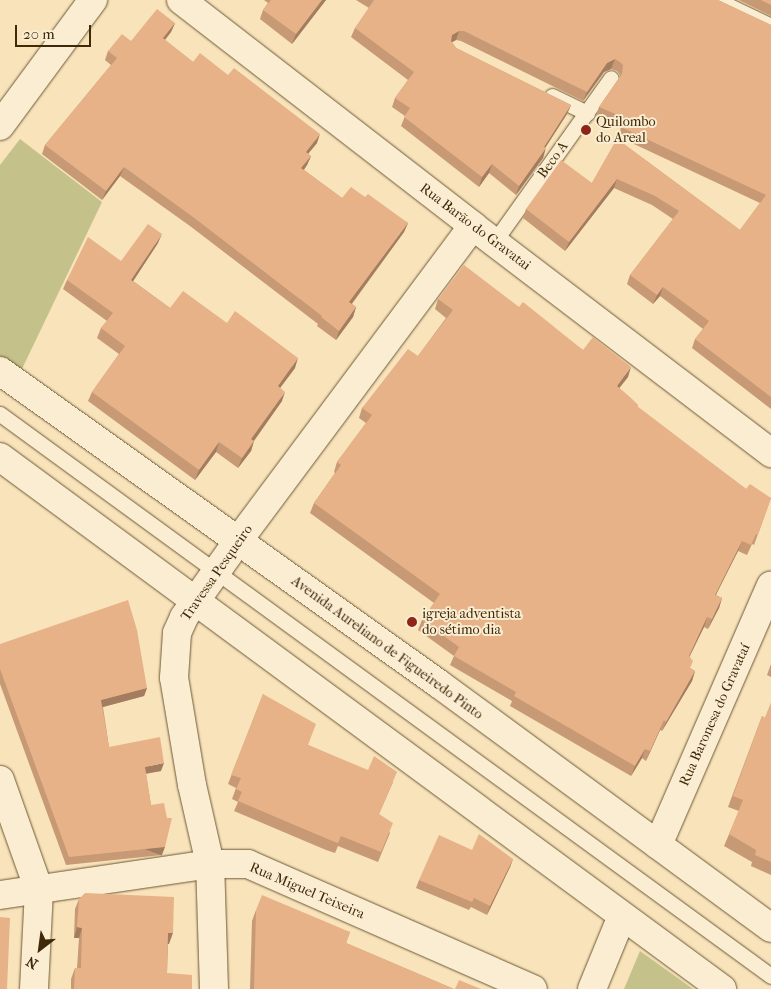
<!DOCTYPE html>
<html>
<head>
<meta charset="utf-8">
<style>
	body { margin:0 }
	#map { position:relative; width:771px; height:989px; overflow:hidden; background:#f8e3ba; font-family:"IM FELL French Canon",serif }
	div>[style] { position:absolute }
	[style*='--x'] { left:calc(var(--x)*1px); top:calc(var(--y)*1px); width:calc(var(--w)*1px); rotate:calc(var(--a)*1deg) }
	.green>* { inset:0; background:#c5c18a }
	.roads { filter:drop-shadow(0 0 1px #6e5835) drop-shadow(0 0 1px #6e5835) }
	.lane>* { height:15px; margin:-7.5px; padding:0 7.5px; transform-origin:7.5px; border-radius:7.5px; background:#faedd2 }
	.street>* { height:28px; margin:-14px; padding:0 14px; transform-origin:14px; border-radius:14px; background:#faedd2 }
	.secondary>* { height:28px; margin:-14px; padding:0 14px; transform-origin:14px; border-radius:14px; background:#faedd2 }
	.wall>* { inset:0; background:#c79975 }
	.shaded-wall>* { inset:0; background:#a27d5f; transform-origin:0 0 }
	.building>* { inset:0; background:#e7b288 }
	.dots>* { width:14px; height:14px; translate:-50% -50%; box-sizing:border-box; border:2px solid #faedd2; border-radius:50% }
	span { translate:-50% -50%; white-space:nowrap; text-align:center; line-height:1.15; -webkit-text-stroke:4px #faedd2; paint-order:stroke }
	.poi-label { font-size:14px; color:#402909 }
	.left { translate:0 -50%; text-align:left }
	.street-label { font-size:14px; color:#402909 }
	.north { position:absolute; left:15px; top:924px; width:50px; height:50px; -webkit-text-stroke:4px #faedd2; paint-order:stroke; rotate:210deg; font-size:14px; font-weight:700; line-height:20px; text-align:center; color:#402909 }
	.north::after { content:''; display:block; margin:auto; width:18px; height:22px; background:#402909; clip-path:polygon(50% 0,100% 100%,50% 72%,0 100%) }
	.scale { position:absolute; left:15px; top:25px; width:76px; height:22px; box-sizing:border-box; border:2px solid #402909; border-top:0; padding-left:6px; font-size:15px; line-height:18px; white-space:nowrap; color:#402909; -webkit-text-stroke:4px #faedd2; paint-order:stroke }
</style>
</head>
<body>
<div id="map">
	<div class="green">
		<i style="clip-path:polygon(20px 139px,102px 202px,20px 373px,0 358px,0 165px)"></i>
		<i style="clip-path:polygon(640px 951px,693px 989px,624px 989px)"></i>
	</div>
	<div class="roads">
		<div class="lane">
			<i style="--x:717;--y:0;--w:60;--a:25.7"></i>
			<i style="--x:552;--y:96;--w:39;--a:26"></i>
			<i style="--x:494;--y:242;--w:201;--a:-54.5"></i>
			<i style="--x:0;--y:414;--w:954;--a:36.09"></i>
		</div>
		<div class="street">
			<i style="--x:658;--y:845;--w:283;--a:-66.5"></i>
			<i style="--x:214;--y:989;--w:125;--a:-91.8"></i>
			<i style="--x:210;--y:864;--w:38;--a:0"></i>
			<i style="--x:248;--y:864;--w:311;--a:23.7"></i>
			<i style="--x:592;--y:989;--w:79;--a:-67.7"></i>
		</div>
		<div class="secondary">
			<i style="--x:181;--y:0;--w:369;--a:37.7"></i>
			<i style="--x:473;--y:226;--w:375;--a:37.3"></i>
			<i style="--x:0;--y:126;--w:157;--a:-53.6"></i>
			<i style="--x:0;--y:371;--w:539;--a:35.49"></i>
			<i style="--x:439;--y:684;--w:412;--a:36.3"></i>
			<i style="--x:0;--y:457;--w:897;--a:36.38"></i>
			<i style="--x:0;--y:780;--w:117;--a:70.5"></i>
			<i style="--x:39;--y:890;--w:99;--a:92.9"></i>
			<i style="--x:0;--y:895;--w:212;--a:-8.4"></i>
			<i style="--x:210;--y:864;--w:81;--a:-102.8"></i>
			<i style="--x:192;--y:785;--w:109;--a:-99.5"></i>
			<i style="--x:174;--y:678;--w:45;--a:-86.2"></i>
			<i style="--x:177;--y:633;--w:17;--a:-66"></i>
			<i style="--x:184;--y:617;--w:93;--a:-54.6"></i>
			<i style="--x:238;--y:541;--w:393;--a:-53.3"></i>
		</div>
	</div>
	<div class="wall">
		<i style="clip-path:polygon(264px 0,326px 0,292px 44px,260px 19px,263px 10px,268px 3px)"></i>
		<i style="clip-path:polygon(356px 0,718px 0,771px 25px,771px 409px,692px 348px,695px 339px,703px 329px,660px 296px,653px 304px,627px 284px,630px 275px,673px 219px,652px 205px,614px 188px,565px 251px,523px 218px,526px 209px,592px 183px,617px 139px,740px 230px,760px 203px,619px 137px,621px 132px,620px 131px,621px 127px,596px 116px,599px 107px,619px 78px,620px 75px,617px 71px,611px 69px,604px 72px,583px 101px,461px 41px,456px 40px,452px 42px,456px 48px,571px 105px,567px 114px,545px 148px,543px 158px,516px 195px,489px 173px,479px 187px,401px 126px,405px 116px,392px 107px,395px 98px,408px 80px,351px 37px,355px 28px,369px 8px)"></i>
		<i style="clip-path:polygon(739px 0,771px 0,771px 16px)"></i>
		<i style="clip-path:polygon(175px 23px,171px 32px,165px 40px,193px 62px,228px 75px,317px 143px,308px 154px,311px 156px,307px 165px,304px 170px,342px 198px,365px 197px,408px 223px,404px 232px,352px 304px,356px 307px,353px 317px,336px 340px,317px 326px,318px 324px,190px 226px,120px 176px,102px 200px,42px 154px,45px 145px,111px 65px,105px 60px,108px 51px)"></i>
		<i style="clip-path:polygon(158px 243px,133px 281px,170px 308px,227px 323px,295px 368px,280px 388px,282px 401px,254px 441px,251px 451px,238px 468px,216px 452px,195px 480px,88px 401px,92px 392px,119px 354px,97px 338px,101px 328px,107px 321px,63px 289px,67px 280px,121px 261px)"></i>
		<i style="clip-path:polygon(438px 299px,519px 307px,583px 350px,628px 377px,619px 388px,638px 405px,637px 407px,746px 489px,771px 498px,754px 545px,752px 544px,747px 555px,738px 551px,716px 595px,722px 598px,719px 608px,708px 629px,704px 627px,689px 657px,690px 668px,695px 671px,692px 681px,662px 731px,660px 730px,646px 761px,642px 758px,631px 776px,510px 706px,512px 701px,450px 665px,454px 656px,418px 630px,422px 620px,434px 603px,310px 513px,314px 503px,335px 473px,334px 472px,337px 462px,366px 423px,359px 418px,362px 408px,418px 356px,446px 318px,435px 309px)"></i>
		<i style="clip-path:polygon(0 644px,147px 688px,144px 696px,103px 707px,109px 747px,161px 771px,146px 774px,151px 805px,162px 855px,66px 865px,0 684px)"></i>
		<i style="clip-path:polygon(771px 664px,771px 677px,767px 675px)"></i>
		<i style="clip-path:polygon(263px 694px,308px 745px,393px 782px,379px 814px,390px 833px,378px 862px,338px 846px,335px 853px,326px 850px,234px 811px,238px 802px,232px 799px,236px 788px,228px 784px)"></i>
		<i style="clip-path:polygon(771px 703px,771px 875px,751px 866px,752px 862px,724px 846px,739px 811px,728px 807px,762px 716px,765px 718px)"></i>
		<i style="clip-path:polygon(472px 850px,513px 859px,510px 867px,487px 915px,471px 907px,469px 910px,416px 888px,419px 880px)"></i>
		<i style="clip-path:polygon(79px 899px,169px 944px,168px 944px,167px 973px,192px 989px,71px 989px,71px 979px,75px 968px,77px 968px,79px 938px,74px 938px,75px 909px)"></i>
		<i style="clip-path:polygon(256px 910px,350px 932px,346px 943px,454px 989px,250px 989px,252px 921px)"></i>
	</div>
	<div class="shaded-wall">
		<i style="clip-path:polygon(322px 0,326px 0,292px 44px,296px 34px)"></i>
		<i style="clip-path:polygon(175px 23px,171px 32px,159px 47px,163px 38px)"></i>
		<i style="clip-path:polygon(459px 31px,456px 40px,449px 44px,452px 35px)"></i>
		<i style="clip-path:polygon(615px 59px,611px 69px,604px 72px,583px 101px,587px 92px,607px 63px)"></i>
		<i style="clip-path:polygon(571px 105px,567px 114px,540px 156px,544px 147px)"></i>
		<i style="clip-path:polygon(320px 134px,317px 143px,302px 161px,306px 152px)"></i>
		<i style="clip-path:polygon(546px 148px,543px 158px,516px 195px,519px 186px)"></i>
		<i style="clip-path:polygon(311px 156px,307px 165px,298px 177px,301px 168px)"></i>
		<i style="clip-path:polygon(492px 164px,489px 173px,479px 187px,482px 177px)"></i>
		<i style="clip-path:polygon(124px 167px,120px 176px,102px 200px,106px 191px)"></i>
		<i style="clip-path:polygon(617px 179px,614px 188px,565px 251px,569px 242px)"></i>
		<i style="clip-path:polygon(408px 223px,404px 232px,346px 311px,349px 302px)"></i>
		<i style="clip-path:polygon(162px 234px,158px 243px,128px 289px,131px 280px)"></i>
		<i style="clip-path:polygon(663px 287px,660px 296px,653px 304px,657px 295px)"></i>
		<i style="clip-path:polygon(356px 307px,353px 317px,336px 340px,339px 331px)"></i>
		<i style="clip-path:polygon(298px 358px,295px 368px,274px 396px,278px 386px)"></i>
		<i style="clip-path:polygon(631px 367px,628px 377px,613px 396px,617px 386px)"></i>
		<i style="clip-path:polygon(285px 392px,282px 401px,248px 449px,251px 439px)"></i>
		<i style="clip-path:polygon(254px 441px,251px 451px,238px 468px,242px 458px)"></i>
		<i style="clip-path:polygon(219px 442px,216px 452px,195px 480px,199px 470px)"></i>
		<i style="clip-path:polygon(742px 541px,738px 551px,711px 604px,715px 595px)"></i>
		<i style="clip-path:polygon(722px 598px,719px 608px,708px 629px,712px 619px)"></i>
		<i style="clip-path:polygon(707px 617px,704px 627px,685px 666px,689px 656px)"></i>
		<i style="clip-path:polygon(695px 671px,692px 681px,662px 731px,666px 722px)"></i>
		<i style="clip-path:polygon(147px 688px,144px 696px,99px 708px,101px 700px)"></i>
		<i style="clip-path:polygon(664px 720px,660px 730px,646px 761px,650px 751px)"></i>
		<i style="clip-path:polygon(645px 749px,642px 758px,631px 776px,635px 766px)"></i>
		<i style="clip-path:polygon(164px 763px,161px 771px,142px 774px,145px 767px)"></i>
		<i style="left:165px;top:847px;width:9px;height:97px;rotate:111deg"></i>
		<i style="clip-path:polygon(513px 859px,510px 867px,487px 915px,490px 906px)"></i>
		<i style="clip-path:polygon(77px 927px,82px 928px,79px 938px,74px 938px)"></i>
		<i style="clip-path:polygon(168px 933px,173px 933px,169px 944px,165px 944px)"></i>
	</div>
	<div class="building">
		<i style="clip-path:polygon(271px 0,322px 0,296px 34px,263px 10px)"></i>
		<i style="clip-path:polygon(374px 0,718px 0,771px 25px,771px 397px,695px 339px,709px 321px,663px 287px,657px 295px,630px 275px,679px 211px,655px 196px,617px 179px,569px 242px,526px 209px,561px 160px,592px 183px,617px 139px,740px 230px,766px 195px,623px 128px,626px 123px,623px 122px,625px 118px,599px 107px,622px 74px,623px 65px,620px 62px,615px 59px,607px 63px,587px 92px,464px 31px,459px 31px,452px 35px,451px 41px,456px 48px,571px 105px,544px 147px,546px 148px,519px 186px,492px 164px,482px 177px,404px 117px,410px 108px,395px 98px,414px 72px,355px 28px)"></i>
		<i style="clip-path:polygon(761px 0,771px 0,771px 5px)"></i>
		<i style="clip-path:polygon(157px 9px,175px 23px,163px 38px,193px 62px,200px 53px,228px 75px,234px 68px,320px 134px,306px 152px,311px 156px,301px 168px,342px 198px,351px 187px,365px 197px,368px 194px,408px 223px,349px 302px,356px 307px,339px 331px,321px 317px,322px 316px,193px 217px,124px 167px,106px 191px,45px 145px,117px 58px,108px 51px,122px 34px,131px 41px)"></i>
		<i style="clip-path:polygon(148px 224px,162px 234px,131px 280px,170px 308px,183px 291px,227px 323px,235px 311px,298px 358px,278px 386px,285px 392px,251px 439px,254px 441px,242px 458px,219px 442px,199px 470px,92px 392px,125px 346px,101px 328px,113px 313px,67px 280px,88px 237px,121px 261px)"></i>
		<i style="clip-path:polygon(464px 265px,519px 307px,523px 302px,583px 350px,593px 337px,631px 367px,617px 386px,631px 398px,638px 405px,637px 406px,746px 489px,750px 484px,771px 498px,758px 535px,756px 534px,751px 545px,742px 541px,715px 595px,722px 598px,712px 619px,707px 617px,689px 656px,693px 661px,690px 668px,695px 671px,666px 722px,664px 720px,650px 751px,645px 749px,635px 766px,514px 696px,516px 692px,454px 656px,459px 647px,422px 620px,440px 594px,314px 503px,341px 465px,337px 462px,372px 415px,362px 408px,408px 349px,418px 356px,453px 310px,438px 299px)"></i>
		<i style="clip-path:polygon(128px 600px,137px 630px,147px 688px,101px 700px,109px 747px,160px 737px,164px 763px,145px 767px,151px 805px,164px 803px,167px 818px,172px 818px,165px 847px,69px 857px,0 669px,0 644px)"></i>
		<i style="clip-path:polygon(263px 694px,316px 724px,308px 745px,368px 770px,374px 756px,397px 772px,379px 814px,393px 823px,381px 852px,341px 836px,338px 843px,330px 840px,238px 801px,242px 792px,236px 789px,241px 778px,231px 775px)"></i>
		<i style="clip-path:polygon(771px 703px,771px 862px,755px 855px,756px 850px,729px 834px,743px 800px,733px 796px,762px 716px,765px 718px)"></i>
		<i style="clip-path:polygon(479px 834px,513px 859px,490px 906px,474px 898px,472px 902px,419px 880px,439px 835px,472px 850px)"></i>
		<i style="clip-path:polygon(85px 893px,174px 897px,173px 933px,168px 933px,167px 973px,192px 975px,192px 989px,74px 989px,75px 968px,81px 968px,82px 928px,77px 927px,79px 899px)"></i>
		<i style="clip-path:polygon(262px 895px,350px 932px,346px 943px,454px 989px,254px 989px,256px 910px)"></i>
		<i style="clip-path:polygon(0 917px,10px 918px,7px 989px,0 989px)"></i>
		<i style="clip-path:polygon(459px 980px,481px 989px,455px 989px)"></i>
	</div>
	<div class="dots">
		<i style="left:586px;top:130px;background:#8f2418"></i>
		<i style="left:412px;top:622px;background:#8f2418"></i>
	</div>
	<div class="poi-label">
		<span class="left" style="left:596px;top:130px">Quilombo<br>do Areal</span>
		<span class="left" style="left:422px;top:622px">igreja adventista<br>do sétimo dia</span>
	</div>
	<div class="street-label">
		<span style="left:553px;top:160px;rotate:-54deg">Beco A</span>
		<span style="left:475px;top:227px;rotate:37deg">Rua Barão do Gravatai</span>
		<span style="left:217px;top:573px;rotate:-55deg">Travessa Pesqueiro</span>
		<span style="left:387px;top:648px;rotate:36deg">Avenida Aureliano de Figueiredo Pinto</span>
		<span style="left:715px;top:715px;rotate:-66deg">Rua Baronesa do Gravataí</span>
		<span style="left:307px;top:891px;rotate:23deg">Rua Miguel Teixeira</span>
	</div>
	<div class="north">N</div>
	<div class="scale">20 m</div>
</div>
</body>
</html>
